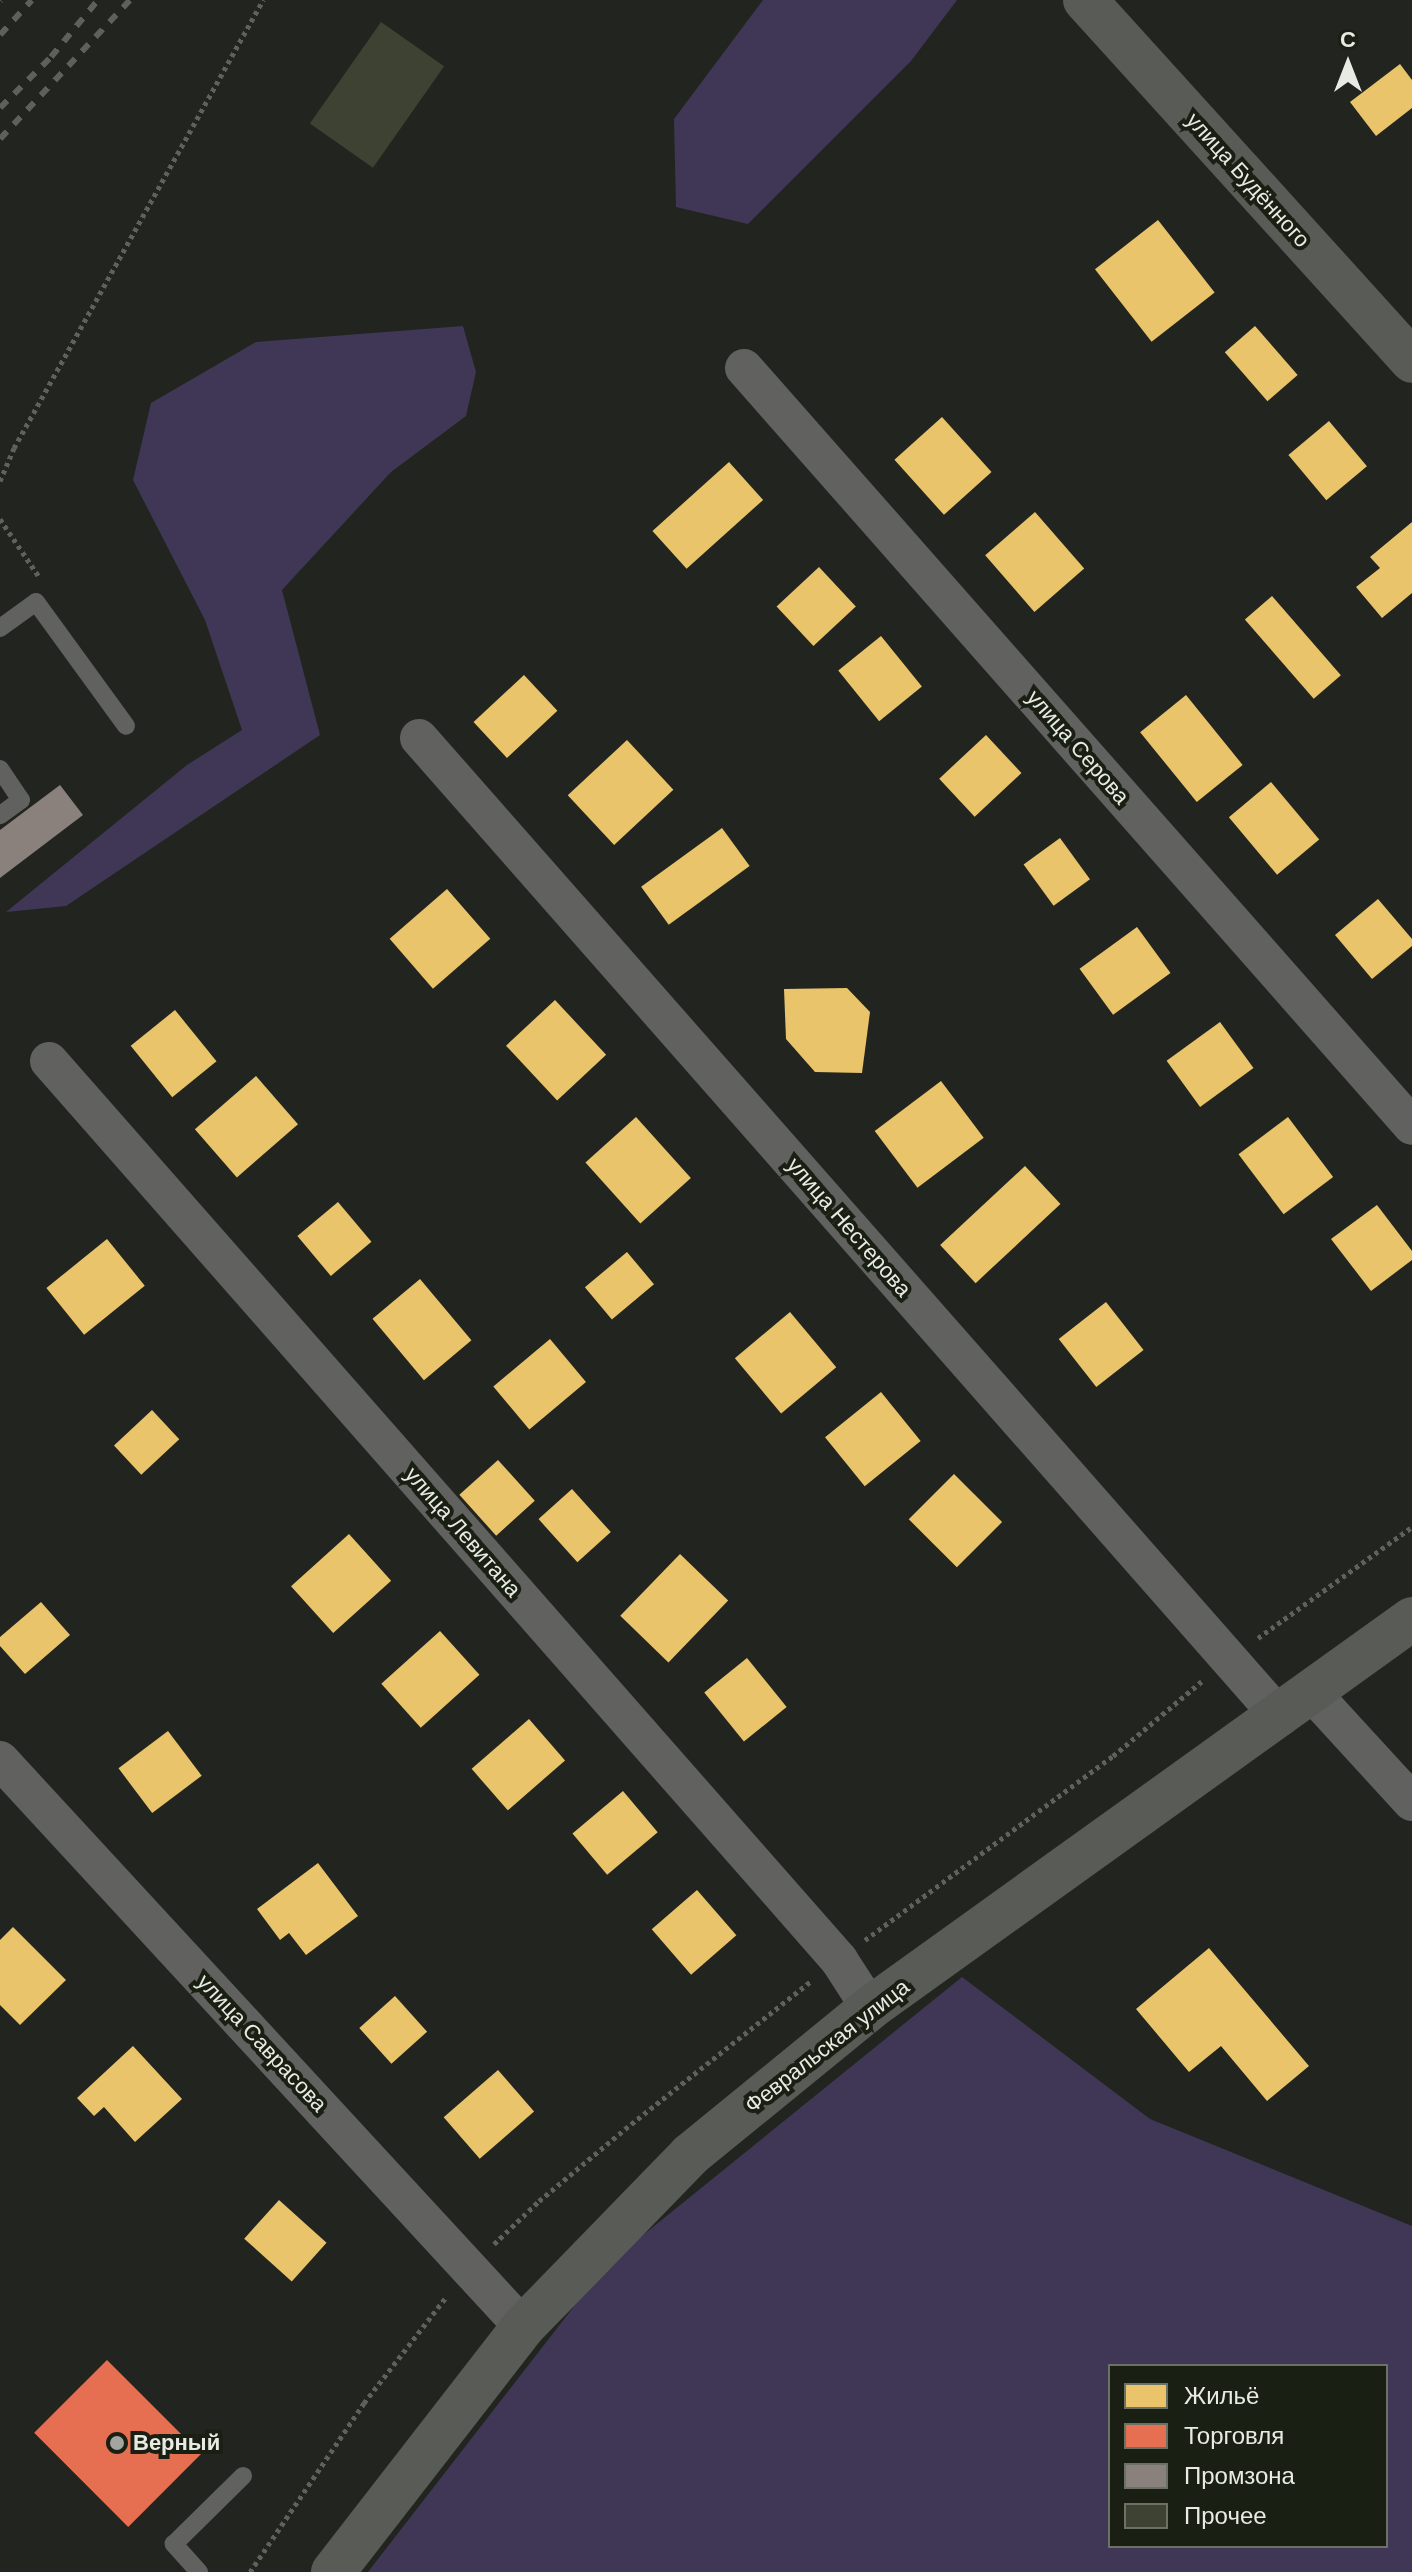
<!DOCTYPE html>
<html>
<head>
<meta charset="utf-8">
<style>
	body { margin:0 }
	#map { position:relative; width:1412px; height:2572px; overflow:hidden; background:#22251f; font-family:Helvetica,sans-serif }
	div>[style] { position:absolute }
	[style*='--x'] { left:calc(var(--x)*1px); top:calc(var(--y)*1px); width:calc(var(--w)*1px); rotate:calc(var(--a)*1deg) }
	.green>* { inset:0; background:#3f3755 }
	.homes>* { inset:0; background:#e9c46a; transform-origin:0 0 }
	.shops>* { inset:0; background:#e76f51; transform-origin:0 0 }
	.industry>* { inset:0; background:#8a817c }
	.building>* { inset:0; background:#3d4232; transform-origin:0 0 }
	.path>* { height:5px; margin-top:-2.5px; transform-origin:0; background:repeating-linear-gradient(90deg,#5f615d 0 4px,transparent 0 8px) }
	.service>* { height:18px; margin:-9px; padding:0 9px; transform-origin:9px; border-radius:9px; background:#61625f }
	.minor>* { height:38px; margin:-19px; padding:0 19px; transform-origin:19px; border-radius:19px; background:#61625f }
	.secondary>* { height:44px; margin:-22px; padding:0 22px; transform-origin:22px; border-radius:22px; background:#595b56 }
	.rail>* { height:6px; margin-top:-3px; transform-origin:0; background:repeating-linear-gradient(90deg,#5e605c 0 10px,transparent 0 20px) }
	.dots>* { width:22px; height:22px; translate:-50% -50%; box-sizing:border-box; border:4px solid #1a1f13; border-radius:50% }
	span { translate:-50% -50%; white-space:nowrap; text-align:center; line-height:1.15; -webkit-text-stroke:8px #1a1f13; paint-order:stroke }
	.street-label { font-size:22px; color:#e7ebe3 }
	.poi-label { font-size:22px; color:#e7ebe3; font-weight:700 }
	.left { translate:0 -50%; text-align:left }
	.legend { position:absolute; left:1108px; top:2364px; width:280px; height:184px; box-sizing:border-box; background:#1a1f13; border:2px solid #6c7166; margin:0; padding:10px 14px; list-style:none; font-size:24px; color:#e7ebe3 }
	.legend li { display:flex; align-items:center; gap:16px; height:40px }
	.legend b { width:40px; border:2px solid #6c7166 }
	.north { position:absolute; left:1308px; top:24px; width:80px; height:80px; -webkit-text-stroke:6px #1a1f13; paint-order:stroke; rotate:0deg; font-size:22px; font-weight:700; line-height:32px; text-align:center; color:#e7ebe3 }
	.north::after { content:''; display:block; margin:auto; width:28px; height:36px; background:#e7ebe3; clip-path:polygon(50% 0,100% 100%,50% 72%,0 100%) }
</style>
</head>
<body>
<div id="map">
	<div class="green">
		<i style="clip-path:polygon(763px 0,957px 0,911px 61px,748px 224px,676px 207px,674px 119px)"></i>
		<i style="clip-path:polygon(463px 326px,476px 372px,466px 416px,391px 472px,282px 590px,320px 735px,66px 906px,6px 912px,187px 765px,242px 730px,205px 620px,133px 480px,151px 403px,256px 342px)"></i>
		<i style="clip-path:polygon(evenodd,962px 1977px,1150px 2119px,1412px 2226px,1412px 2572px,368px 2572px,606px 2265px,962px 1977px,1110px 2366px,1386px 2366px,1386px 2546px,1110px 2546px,1110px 2366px)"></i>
	</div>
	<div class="homes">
		<i style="clip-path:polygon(1400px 64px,1412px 80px,1412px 108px,1376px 136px,1350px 102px)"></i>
		<i style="left:1158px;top:220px;width:92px;height:80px;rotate:52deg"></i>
		<i style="left:1255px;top:326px;width:65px;height:40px;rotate:49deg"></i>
		<i style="left:942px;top:417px;width:74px;height:64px;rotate:48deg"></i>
		<i style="left:1329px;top:421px;width:59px;height:53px;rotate:50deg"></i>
		<i style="left:729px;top:462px;width:51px;height:103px;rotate:48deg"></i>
		<i style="left:1035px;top:512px;width:75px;height:66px;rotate:49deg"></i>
		<i style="clip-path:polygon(1412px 522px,1412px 593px,1382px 618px,1356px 587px,1380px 568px,1370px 557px)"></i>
		<i style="left:819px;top:567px;width:54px;height:58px;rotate:47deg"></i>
		<i style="left:1272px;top:596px;width:105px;height:36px;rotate:49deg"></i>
		<i style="left:881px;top:636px;width:65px;height:55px;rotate:51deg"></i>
		<i style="left:524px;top:675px;width:49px;height:69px;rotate:47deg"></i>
		<i style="left:1186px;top:695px;width:90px;height:59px;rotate:51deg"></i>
		<i style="left:986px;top:735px;width:52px;height:64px;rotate:47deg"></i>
		<i style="left:627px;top:740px;width:68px;height:81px;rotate:47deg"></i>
		<i style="left:1271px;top:782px;width:75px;height:55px;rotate:50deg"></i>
		<i style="left:722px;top:828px;width:47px;height:100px;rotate:54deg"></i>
		<i style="left:1060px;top:838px;width:51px;height:45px;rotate:54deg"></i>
		<i style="left:447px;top:889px;width:66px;height:76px;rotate:49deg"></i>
		<i style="clip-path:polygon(1378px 899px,1412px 939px,1412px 946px,1372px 979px,1335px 935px)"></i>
		<i style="left:1137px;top:927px;width:57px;height:71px;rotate:54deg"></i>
		<i style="clip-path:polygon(847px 988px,870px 1012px,862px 1073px,815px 1072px,786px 1039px,784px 989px)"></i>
		<i style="left:555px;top:1000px;width:75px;height:67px;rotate:47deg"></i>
		<i style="left:175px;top:1010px;width:66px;height:57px;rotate:51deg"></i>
		<i style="left:1220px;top:1022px;width:57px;height:66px;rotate:54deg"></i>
		<i style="left:256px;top:1076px;width:64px;height:81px;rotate:49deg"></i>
		<i style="left:941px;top:1081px;width:71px;height:83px;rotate:53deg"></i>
		<i style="left:636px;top:1117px;width:82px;height:68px;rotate:48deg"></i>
		<i style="left:1288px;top:1117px;width:75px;height:62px;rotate:53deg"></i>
		<i style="left:1025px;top:1166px;width:52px;height:116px;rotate:47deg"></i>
		<i style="left:338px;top:1202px;width:52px;height:53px;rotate:50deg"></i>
		<i style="clip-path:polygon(1377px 1205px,1412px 1251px,1412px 1260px,1371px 1291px,1331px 1239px)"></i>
		<i style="left:107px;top:1239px;width:60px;height:78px;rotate:51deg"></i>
		<i style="left:627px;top:1252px;width:42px;height:55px;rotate:50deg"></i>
		<i style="left:420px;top:1279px;width:80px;height:62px;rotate:50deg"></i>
		<i style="left:1106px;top:1302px;width:61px;height:60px;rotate:52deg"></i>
		<i style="left:790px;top:1312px;width:72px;height:72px;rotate:50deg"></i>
		<i style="left:550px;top:1339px;width:56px;height:74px;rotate:50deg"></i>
		<i style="left:881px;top:1392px;width:63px;height:72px;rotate:51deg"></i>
		<i style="left:152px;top:1410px;width:40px;height:52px;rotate:47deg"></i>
		<i style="left:498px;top:1460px;width:55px;height:52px;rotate:48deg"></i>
		<i style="left:954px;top:1474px;width:68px;height:64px;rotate:45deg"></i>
		<i style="left:572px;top:1489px;width:58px;height:45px;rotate:48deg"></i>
		<i style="left:349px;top:1534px;width:63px;height:78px;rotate:48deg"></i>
		<i style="left:680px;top:1554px;width:67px;height:86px;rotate:44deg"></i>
		<i style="clip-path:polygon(41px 1602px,70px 1635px,25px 1674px,0 1646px,0 1637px)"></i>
		<i style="left:440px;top:1631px;width:59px;height:79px;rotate:48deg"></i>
		<i style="left:747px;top:1658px;width:63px;height:55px;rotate:51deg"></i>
		<i style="left:529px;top:1719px;width:55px;height:76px;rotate:49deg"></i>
		<i style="left:168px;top:1731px;width:56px;height:62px;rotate:53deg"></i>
		<i style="left:623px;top:1791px;width:54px;height:66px;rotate:50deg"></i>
		<i style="clip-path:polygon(318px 1863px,358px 1916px,306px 1955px,289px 1933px,280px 1940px,257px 1909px)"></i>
		<i style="left:697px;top:1890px;width:60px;height:60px;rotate:49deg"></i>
		<i style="clip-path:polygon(13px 1927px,66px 1980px,20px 2025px,0 2005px,0 1940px)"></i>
		<i style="clip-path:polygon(1209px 1948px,1309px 2066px,1267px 2101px,1221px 2046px,1189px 2072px,1136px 2009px)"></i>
		<i style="left:395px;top:1996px;width:48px;height:48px;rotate:48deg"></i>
		<i style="clip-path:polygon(133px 2046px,182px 2099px,135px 2142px,104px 2107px,94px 2116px,77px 2098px)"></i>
		<i style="left:498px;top:2070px;width:55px;height:72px;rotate:49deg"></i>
		<i style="left:279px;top:2200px;width:64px;height:52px;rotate:42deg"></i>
	</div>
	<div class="shops">
		<i style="left:107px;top:2360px;width:133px;height:103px;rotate:45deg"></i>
	</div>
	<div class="industry">
		<i style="clip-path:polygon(60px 785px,83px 815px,0 878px,0 830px)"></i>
	</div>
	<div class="building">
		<i style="left:381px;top:22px;width:77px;height:124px;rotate:35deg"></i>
	</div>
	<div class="path">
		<i style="--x:0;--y:481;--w:36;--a:-67"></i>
		<i style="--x:14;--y:448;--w:513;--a:-60.93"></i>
		<i style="--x:0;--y:519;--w:71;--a:55.9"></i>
		<i style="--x:1258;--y:1638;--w:190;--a:-35.8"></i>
		<i style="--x:865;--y:1940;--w:309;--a:-36.6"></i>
		<i style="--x:1113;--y:1756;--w:116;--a:-40.1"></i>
		<i style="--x:494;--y:2244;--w:62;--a:-43.7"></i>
		<i style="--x:539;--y:2201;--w:112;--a:-39.9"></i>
		<i style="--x:625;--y:2129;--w:239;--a:-38.5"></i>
		<i style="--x:250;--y:2572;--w:204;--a:-56"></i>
		<i style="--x:364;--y:2403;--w:135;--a:-52.2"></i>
	</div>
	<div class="service">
		<i style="--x:0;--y:628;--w:44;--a:-35.8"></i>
		<i style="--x:36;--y:602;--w:153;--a:54"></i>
		<i style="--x:0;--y:769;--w:37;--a:56"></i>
		<i style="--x:21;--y:800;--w:26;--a:144"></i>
		<i style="--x:199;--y:2572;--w:38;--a:-132"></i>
		<i style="--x:174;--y:2544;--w:97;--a:-44.6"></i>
	</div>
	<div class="minor">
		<i style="--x:744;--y:368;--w:1010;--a:48.61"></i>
		<i style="--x:419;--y:738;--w:1304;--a:48.67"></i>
		<i style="--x:49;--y:1061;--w:1197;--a:48.69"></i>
		<i style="--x:839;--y:1960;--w:57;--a:57.1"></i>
		<i style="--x:1312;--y:1693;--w:148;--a:47.5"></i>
		<i style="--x:0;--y:1760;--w:771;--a:47.31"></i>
	</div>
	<div class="secondary">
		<i style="--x:1085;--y:0;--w:487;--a:47.8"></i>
		<i style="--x:333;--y:2572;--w:310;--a:-52.2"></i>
		<i style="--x:523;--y:2327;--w:240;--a:-45.8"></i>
		<i style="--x:690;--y:2155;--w:232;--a:-39.2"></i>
		<i style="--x:870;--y:2008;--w:667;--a:-35.67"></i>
	</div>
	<div class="rail">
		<i style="--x:0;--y:1;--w:1;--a:-45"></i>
		<i style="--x:0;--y:35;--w:47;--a:-47.6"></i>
		<i style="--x:0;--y:108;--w:72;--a:-45"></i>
		<i style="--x:51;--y:57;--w:74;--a:-50.5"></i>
		<i style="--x:0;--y:139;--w:190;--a:-46.9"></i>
	</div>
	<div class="dots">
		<i style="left:117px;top:2443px;background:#a2a69e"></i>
	</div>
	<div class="street-label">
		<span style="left:1248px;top:180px;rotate:48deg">улица Будённого</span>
		<span style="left:1078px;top:747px;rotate:49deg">улица Серова</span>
		<span style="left:849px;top:1227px;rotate:49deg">улица Нестерова</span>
		<span style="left:463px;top:1532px;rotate:49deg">улица Левитана</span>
		<span style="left:262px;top:2043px;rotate:47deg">улица Саврасова</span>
		<span style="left:827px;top:2046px;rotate:-38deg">Февральская улица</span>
	</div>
	<div class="poi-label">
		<span class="left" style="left:133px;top:2443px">Верный</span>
	</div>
	<ul class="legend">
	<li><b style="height:22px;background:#e9c46a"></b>Жильё</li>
	<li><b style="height:22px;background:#e76f51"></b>Торговля</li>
	<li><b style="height:22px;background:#8a817c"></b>Промзона</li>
	<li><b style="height:22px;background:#3d4232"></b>Прочее</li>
	</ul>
	<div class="north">С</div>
</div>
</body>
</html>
